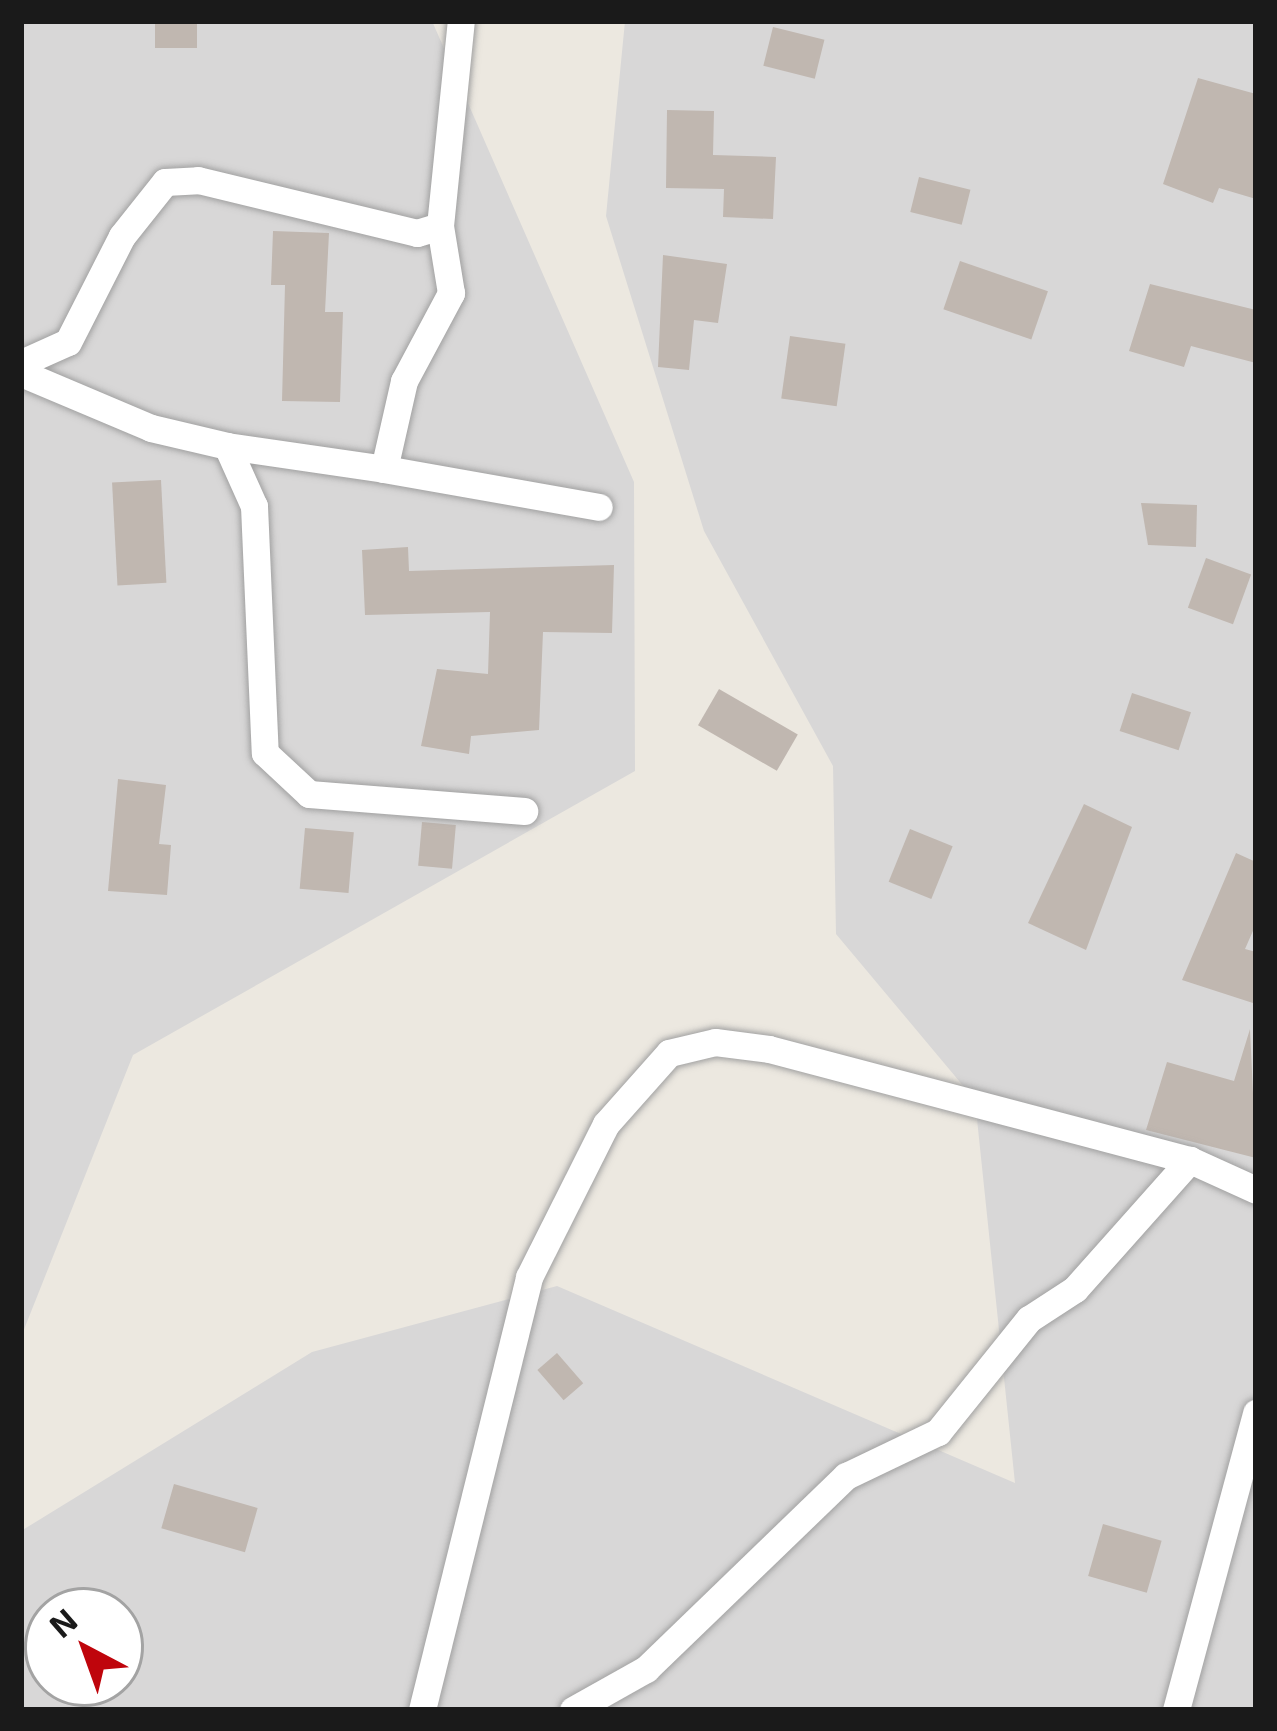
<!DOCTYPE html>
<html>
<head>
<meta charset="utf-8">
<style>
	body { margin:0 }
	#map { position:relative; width:1277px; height:1731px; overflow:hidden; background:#ece8e0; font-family:"Exo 2",sans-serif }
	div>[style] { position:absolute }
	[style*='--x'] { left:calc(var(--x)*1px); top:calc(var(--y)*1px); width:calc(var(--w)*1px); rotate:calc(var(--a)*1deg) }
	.residential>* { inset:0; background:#d8d7d7 }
	.building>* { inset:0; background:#c0b7b0; transform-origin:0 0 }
	.roads { filter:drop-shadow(0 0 3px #a1a1a1) drop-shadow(0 0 3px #a1a1a1) }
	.minor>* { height:27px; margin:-13.5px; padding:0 13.5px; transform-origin:13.5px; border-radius:13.5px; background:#fff }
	span { translate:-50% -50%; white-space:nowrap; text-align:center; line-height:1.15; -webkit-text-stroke:10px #fff; paint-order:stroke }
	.frame { position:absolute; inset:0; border:24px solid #1a1a1a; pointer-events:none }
	.north { position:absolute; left:24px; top:1587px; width:120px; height:120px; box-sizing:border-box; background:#fff; border:3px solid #a3a3a3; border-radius:50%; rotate:319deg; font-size:33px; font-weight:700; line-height:48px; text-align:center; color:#1a1a1a }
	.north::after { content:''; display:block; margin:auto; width:42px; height:54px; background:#bf050c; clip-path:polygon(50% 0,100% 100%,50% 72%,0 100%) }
</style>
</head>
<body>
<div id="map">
	<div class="residential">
		<i style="clip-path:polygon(21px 21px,432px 21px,634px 482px,635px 771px,133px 1055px,21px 1337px)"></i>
		<i style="clip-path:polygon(evenodd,625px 21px,1256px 21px,1256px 1710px,21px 1710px,21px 1531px,312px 1352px,557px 1286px,1015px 1483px,975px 1100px,836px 934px,833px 766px,704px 531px,606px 216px,625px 21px,48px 1611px,120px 1611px,120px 1683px,48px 1683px,48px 1611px)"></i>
	</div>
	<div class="building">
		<i style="left:155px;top:21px;width:42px;height:27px"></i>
		<i style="left:773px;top:27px;width:53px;height:40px;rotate:14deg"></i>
		<i style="clip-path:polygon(1198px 78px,1256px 94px,1256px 199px,1219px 188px,1213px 203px,1163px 184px)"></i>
		<i style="clip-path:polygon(667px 110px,714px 111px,713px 155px,776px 157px,773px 219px,723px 217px,724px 189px,666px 188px)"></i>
		<i style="left:919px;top:177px;width:53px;height:36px;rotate:14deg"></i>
		<i style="clip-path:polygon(273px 231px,329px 233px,325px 312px,343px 312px,340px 402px,282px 401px,285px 285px,271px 285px)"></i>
		<i style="clip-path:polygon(663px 255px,727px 264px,718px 323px,694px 320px,689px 370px,658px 367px)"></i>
		<i style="left:960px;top:261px;width:93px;height:51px;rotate:19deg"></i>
		<i style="clip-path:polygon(1150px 284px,1256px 310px,1256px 363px,1191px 346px,1184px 367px,1129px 351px)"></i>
		<i style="left:790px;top:336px;width:56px;height:63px;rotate:8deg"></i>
		<i style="left:161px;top:480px;width:103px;height:49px;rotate:87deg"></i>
		<i style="clip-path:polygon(1141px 503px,1197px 505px,1196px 547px,1148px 545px)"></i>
		<i style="clip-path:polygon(408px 547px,409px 571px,614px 565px,612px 633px,543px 632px,539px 730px,471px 736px,469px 754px,421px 746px,437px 669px,488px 674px,490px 612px,365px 615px,362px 550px)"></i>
		<i style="left:1206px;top:558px;width:48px;height:53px;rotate:20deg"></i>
		<i style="left:719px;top:689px;width:91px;height:42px;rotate:30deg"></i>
		<i style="left:1132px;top:693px;width:62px;height:40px;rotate:18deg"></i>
		<i style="clip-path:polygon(118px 779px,166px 785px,159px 844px,171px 845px,167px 895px,108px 891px)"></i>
		<i style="clip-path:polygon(1084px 804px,1132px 827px,1086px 950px,1028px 923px)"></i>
		<i style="left:422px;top:822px;width:34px;height:44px;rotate:5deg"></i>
		<i style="left:305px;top:828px;width:49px;height:61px;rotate:5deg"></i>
		<i style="left:910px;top:829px;width:46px;height:57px;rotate:22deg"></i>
		<i style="clip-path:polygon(1236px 853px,1256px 862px,1256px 924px,1245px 949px,1256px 952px,1256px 1004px,1182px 980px)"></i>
		<i style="clip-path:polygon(1250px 1029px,1256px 1158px,1146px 1130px,1167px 1062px,1234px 1081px)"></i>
		<i style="left:557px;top:1353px;width:40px;height:26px;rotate:49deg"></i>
		<i style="left:174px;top:1484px;width:87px;height:46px;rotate:16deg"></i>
		<i style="left:1103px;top:1524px;width:61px;height:54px;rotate:16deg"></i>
	</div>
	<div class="roads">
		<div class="minor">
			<i style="--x:21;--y:363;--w:51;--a:-24.1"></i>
			<i style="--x:68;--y:342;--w:119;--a:-63"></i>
			<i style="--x:122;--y:236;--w:69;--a:-51.5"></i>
			<i style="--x:165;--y:182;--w:33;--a:-3"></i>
			<i style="--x:198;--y:180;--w:225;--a:13.6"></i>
			<i style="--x:417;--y:233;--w:24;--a:-17"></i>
			<i style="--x:21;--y:373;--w:141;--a:22.9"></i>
			<i style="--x:151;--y:428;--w:78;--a:13.3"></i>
			<i style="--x:227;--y:446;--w:66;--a:65.8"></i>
			<i style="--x:254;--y:506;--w:247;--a:87.5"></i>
			<i style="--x:265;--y:753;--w:60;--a:43"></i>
			<i style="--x:309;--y:794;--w:216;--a:4.5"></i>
			<i style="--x:227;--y:446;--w:159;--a:8.3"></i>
			<i style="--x:384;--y:469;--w:90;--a:-77.2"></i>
			<i style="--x:404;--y:381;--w:100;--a:-61.9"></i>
			<i style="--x:451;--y:293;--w:68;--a:-99.3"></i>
			<i style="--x:440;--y:226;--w:206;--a:-84.2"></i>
			<i style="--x:384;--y:469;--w:218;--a:10"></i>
			<i style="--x:422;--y:1710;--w:446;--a:-76.1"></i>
			<i style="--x:529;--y:1277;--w:171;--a:-63.3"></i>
			<i style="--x:606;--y:1124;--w:95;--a:-48.4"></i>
			<i style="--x:669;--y:1053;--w:47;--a:-13.4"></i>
			<i style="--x:715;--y:1042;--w:54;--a:7.4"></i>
			<i style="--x:769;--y:1049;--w:435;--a:14.8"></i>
			<i style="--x:573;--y:1710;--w:84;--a:-29.3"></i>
			<i style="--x:646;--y:1669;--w:278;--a:-44"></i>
			<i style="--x:846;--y:1476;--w:102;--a:-25.6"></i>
			<i style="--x:938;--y:1432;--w:145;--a:-51.2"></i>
			<i style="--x:1029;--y:1319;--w:55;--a:-33.1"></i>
			<i style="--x:1075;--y:1289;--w:173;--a:-48.3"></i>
			<i style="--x:1190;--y:1160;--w:72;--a:24.4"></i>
			<i style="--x:1176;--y:1710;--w:308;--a:-74.9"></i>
		</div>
	</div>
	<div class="frame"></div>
	<div class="north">N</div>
</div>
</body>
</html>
